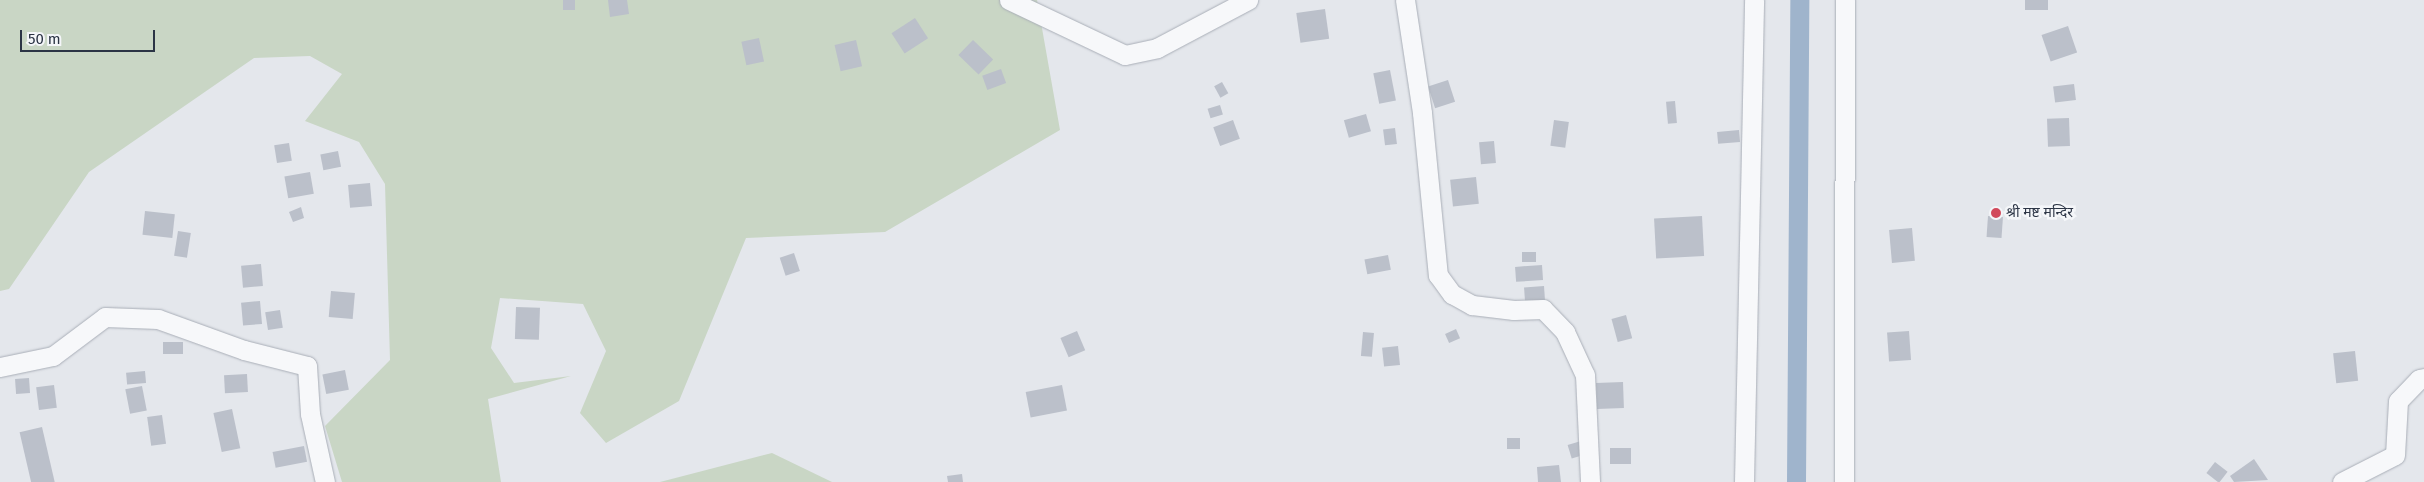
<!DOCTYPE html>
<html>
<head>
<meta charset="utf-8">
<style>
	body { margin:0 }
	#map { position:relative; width:2424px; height:482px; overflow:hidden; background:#e4e7ec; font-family:"Fira Sans","Noto Sans Devanagari",sans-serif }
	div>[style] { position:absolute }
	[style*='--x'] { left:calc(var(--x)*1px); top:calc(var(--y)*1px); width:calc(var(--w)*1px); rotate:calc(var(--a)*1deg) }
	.green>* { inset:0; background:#c9d6c5 }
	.canal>* { height:19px; margin:-9.5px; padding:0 9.5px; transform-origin:9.5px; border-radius:9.5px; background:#9fb4cc }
	.building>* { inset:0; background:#bbc0ca; transform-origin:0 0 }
	.roads { filter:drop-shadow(0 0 1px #a9aeb7) drop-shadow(0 0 1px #a9aeb7) }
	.minor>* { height:19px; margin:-9.5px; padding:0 9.5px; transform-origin:9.5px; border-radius:9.5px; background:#f7f8fa }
	.dots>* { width:14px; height:14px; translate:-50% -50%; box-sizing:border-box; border:2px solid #f4f6f9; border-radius:50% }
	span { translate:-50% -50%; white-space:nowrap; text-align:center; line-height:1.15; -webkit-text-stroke:5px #f4f6f9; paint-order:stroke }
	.poi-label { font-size:14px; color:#2b3445 }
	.left { translate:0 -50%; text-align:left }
	.scale { position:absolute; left:20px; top:30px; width:135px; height:22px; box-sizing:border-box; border:2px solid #2b3445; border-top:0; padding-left:6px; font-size:15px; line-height:18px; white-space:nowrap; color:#2b3445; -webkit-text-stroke:4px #f4f6f9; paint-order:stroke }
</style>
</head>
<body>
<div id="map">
	<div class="green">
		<i style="clip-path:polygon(0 0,1037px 0,1060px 130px,885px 232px,746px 238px,679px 401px,606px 443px,580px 413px,606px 351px,583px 304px,500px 298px,491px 348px,514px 383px,571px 376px,488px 399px,501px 482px,342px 482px,325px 426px,390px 360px,385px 184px,359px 142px,305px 121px,342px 74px,310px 56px,254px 58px,89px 172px,9px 289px,0 291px)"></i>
		<i style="clip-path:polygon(772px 453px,832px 482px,660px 482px)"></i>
	</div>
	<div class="canal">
		<i style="--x:1796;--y:482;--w:482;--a:-89.6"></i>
	</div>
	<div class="building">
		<i style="left:563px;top:0;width:12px;height:10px"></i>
		<i style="clip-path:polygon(608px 0,627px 0,629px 14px,610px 17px)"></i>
		<i style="left:2025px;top:0;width:23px;height:10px"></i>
		<i style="left:1325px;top:9px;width:30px;height:29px;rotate:82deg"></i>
		<i style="left:915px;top:18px;width:24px;height:28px;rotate:57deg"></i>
		<i style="left:2068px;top:26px;width:28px;height:28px;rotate:71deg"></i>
		<i style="left:759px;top:38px;width:24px;height:18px;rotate:78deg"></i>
		<i style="left:856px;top:40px;width:27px;height:22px;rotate:77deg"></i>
		<i style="left:973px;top:40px;width:28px;height:21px;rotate:44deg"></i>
		<i style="left:1001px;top:69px;width:15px;height:20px;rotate:70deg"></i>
		<i style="left:1390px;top:70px;width:31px;height:17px;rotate:79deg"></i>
		<i style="left:1448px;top:80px;width:23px;height:21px;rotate:72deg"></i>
		<i style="left:1222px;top:82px;width:13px;height:9px;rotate:61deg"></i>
		<i style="left:2074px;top:84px;width:16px;height:21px;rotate:83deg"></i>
		<i style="left:1675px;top:101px;width:22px;height:9px;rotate:85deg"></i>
		<i style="left:1220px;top:105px;width:10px;height:13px;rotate:73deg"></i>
		<i style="left:1366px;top:114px;width:18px;height:23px;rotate:74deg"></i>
		<i style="left:2069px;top:118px;width:28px;height:22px;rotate:88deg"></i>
		<i style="left:1233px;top:120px;width:20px;height:21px;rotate:70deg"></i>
		<i style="left:1554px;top:120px;width:15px;height:26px;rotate:8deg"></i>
		<i style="left:1395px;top:128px;width:16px;height:12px;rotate:83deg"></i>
		<i style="left:1739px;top:130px;width:12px;height:22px;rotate:85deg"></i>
		<i style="left:1494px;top:141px;width:22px;height:15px;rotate:85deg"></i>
		<i style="left:289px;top:143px;width:18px;height:15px;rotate:81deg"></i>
		<i style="left:338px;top:151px;width:16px;height:18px;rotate:79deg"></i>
		<i style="left:310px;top:172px;width:22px;height:26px;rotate:80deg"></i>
		<i style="left:1476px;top:177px;width:27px;height:26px;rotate:84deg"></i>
		<i style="left:370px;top:183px;width:23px;height:22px;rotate:85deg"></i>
		<i style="clip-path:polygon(301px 207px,304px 218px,293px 222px,289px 212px)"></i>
		<i style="left:145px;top:211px;width:30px;height:24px;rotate:6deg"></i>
		<i style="left:1702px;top:216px;width:40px;height:48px;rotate:87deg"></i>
		<i style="left:1988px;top:216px;width:15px;height:21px;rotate:4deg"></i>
		<i style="left:1912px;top:228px;width:33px;height:23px;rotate:85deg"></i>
		<i style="left:178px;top:231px;width:13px;height:25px;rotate:9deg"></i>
		<i style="left:1522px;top:252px;width:14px;height:10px"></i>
		<i style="left:794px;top:253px;width:19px;height:15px;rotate:72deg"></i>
		<i style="left:1388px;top:255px;width:15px;height:24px;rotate:79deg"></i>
		<i style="left:261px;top:264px;width:22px;height:20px;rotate:85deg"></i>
		<i style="left:1542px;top:265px;width:15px;height:27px;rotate:86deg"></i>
		<i style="left:1544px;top:286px;width:15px;height:20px;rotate:86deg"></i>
		<i style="left:331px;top:291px;width:24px;height:26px;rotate:5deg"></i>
		<i style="left:260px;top:301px;width:23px;height:19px;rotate:85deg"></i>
		<i style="left:516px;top:307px;width:24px;height:32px;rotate:2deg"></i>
		<i style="left:280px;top:310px;width:18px;height:15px;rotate:81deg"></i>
		<i style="left:1626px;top:315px;width:24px;height:15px;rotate:75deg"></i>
		<i style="left:1456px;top:329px;width:10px;height:12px;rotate:66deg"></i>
		<i style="left:1077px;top:331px;width:21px;height:18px;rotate:67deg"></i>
		<i style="left:1909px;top:331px;width:29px;height:22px;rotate:86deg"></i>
		<i style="left:1363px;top:332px;width:11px;height:24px;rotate:5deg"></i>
		<i style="left:163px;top:342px;width:20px;height:12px"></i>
		<i style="left:1398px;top:346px;width:19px;height:16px;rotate:84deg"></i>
		<i style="left:2355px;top:351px;width:30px;height:22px;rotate:84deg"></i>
		<i style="left:345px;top:370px;width:20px;height:23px;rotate:79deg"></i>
		<i style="left:145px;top:371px;width:12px;height:19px;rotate:85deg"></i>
		<i style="left:247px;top:374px;width:18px;height:23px;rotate:87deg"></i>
		<i style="left:29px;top:378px;width:15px;height:14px;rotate:86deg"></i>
		<i style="left:1623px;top:382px;width:26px;height:27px;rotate:88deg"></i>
		<i style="left:54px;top:385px;width:23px;height:18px;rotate:83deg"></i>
		<i style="left:1062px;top:385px;width:26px;height:37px;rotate:79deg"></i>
		<i style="left:142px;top:386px;width:25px;height:17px;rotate:79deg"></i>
		<i style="left:232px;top:409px;width:40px;height:19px;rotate:78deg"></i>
		<i style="left:162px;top:415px;width:29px;height:15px;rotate:82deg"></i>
		<i style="left:42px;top:427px;width:57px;height:23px;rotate:77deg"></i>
		<i style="left:1520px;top:438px;width:11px;height:13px;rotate:90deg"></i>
		<i style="left:1581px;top:441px;width:14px;height:14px;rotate:73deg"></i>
		<i style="left:304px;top:446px;width:16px;height:32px;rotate:79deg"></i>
		<i style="left:1610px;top:448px;width:21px;height:16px"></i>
		<i style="clip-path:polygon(2254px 459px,2268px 480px,2234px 482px,2230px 476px)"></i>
		<i style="left:2215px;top:462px;width:16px;height:14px;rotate:38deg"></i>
		<i style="clip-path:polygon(1559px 465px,1561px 482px,1538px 482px,1537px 467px)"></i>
		<i style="clip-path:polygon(962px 474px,963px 482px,948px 482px,947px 476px)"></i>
	</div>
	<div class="roads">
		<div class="minor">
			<i style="--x:1009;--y:0;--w:128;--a:25.4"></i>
			<i style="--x:1125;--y:55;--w:33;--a:-12"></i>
			<i style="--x:1157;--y:48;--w:103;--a:-27.8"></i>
			<i style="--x:1405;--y:0;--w:114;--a:81.4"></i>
			<i style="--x:1422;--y:113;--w:163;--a:84.4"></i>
			<i style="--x:1438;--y:275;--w:24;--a:54"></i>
			<i style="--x:1452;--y:294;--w:23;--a:29"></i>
			<i style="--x:1472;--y:305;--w:42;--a:6.8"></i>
			<i style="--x:1514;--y:310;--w:29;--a:-2"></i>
			<i style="--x:1543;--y:309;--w:32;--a:46"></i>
			<i style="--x:1565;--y:332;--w:47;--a:65.1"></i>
			<i style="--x:1585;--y:375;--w:107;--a:87.3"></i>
			<i style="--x:0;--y:367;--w:54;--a:-11.7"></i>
			<i style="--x:53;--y:356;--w:65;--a:-36.9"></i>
			<i style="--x:105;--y:317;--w:53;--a:2.2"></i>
			<i style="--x:158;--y:319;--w:91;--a:19.8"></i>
			<i style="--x:244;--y:350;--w:65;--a:14.3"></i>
			<i style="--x:307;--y:366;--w:48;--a:86.4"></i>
			<i style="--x:310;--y:414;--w:70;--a:77.6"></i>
			<i style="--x:1744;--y:482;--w:482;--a:-88.8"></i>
			<i style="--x:1844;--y:482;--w:482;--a:-89.9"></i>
			<i style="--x:2342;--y:482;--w:59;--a:-27"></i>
			<i style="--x:2395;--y:455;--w:54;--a:-86.8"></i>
			<i style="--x:2398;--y:401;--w:30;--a:-46"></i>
			<i style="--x:2419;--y:379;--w:5;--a:-11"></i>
		</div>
	</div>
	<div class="dots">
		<i style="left:1996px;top:213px;background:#d1495b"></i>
	</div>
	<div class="poi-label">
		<span class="left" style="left:2006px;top:213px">श्री मष्ट मन्दिर</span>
	</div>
	<div class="scale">50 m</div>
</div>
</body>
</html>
